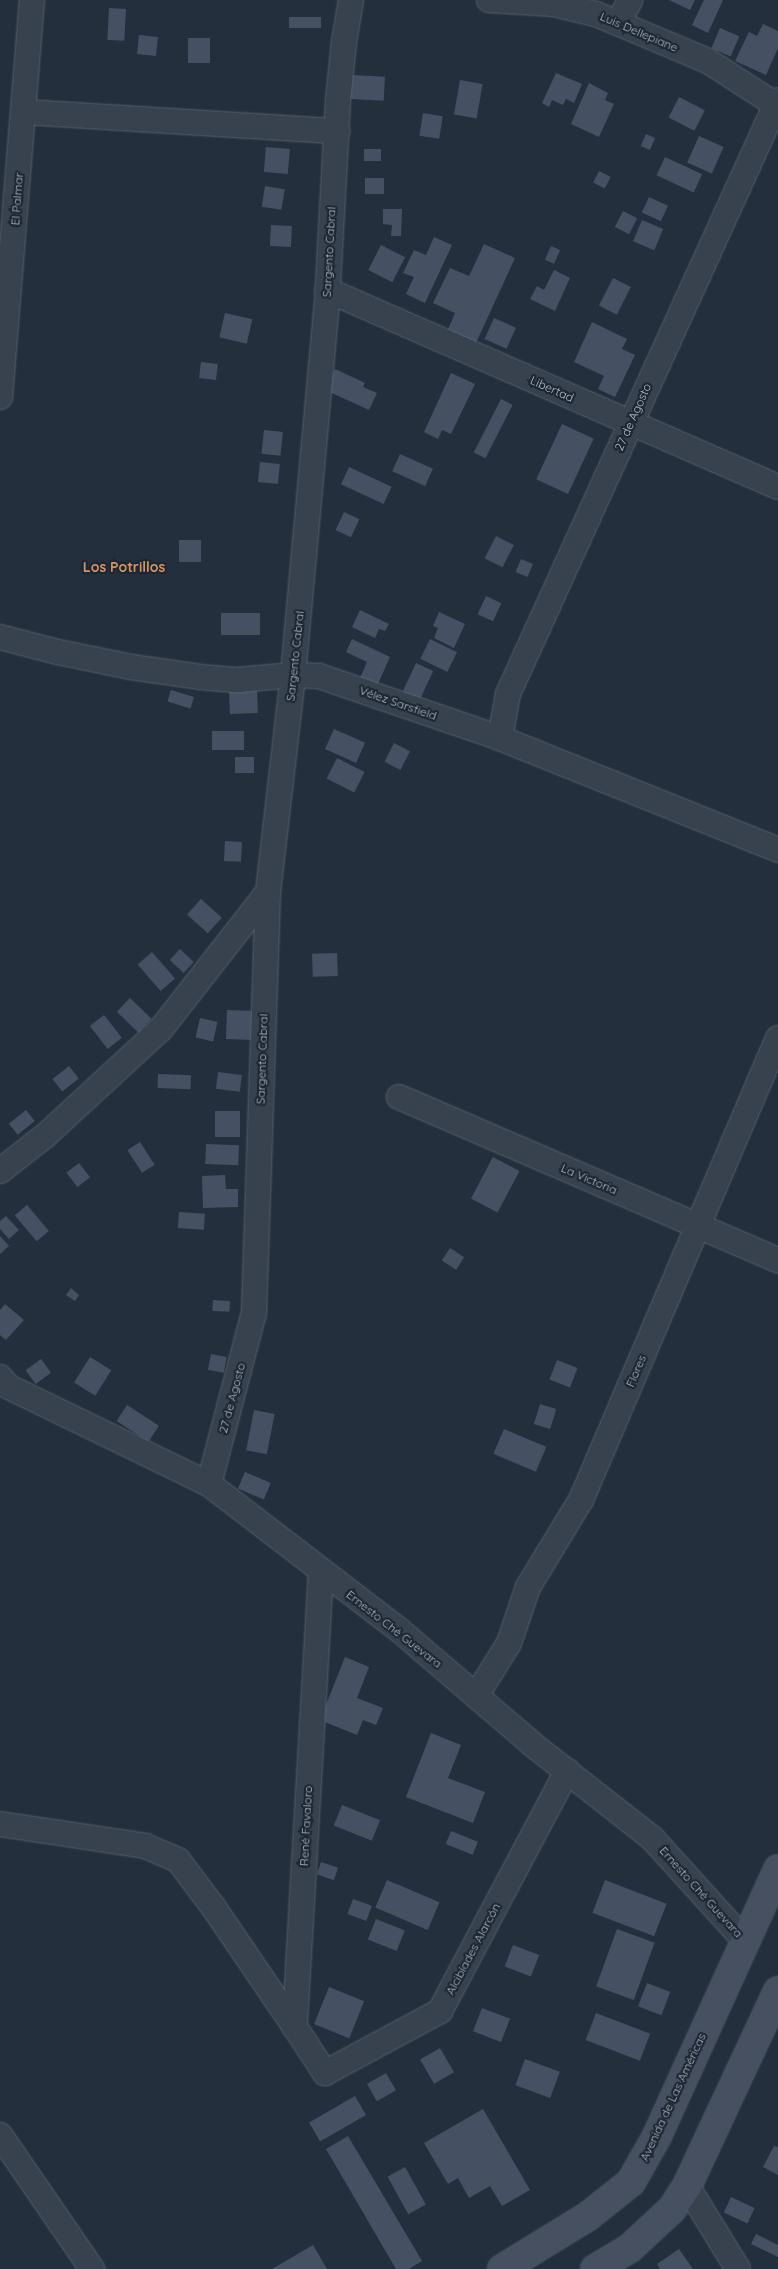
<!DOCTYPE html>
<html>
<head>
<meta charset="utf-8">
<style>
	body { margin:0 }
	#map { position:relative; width:778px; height:2269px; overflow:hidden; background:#242f3e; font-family:Quicksand,sans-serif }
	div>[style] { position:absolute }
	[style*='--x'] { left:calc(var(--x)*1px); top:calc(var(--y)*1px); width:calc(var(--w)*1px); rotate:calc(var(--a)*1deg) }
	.building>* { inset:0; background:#455162; transform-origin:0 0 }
	.roads { filter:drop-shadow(0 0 1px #565f6c) drop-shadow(0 0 1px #565f6c) }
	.street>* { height:24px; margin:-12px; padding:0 12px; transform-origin:12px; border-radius:12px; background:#38414e }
	.secondary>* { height:28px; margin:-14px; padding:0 14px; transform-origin:14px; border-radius:14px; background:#465061 }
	span { translate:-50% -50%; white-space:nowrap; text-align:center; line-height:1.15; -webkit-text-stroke:4.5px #1d2633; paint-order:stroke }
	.street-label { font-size:12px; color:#b4bcc9 }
	.neighbourhood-label { font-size:14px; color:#d59563; font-weight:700 }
</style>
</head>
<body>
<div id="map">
	<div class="building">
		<i style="clip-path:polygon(669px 0,695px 0,690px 10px)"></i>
		<i style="clip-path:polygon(704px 0,723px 0,708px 33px,692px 25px)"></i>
		<i style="left:109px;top:8px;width:17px;height:32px;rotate:3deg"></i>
		<i style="left:289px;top:17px;width:32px;height:11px"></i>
		<i style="clip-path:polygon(763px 24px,778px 31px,778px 48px,766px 75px,735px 61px,749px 32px,757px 36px)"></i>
		<i style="left:720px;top:28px;width:21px;height:22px;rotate:23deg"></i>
		<i style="left:139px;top:35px;width:19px;height:19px;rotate:6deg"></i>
		<i style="left:188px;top:38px;width:22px;height:25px"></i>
		<i style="clip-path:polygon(556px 73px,582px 84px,574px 103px,566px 99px,563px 105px,552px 100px,549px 107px,542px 103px)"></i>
		<i style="left:352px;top:75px;width:33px;height:24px;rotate:3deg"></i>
		<i style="left:460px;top:80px;width:23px;height:35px;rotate:10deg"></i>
		<i style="clip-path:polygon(589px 83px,608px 93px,605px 100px,614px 104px,599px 137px,571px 124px)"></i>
		<i style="left:679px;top:97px;width:29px;height:23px;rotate:27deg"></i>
		<i style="left:423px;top:113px;width:20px;height:23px;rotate:9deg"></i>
		<i style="left:646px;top:134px;width:10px;height:13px;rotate:24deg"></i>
		<i style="left:699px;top:136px;width:27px;height:29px;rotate:24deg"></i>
		<i style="left:266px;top:147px;width:24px;height:25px;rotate:5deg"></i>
		<i style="left:364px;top:149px;width:17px;height:12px"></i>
		<i style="left:665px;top:157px;width:41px;height:20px;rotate:25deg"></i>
		<i style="left:599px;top:171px;width:13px;height:13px;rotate:27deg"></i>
		<i style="left:365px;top:178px;width:19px;height:16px"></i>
		<i style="left:265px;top:186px;width:20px;height:21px;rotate:9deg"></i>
		<i style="left:649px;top:197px;width:21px;height:17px;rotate:25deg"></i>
		<i style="clip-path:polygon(383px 209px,402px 209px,401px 236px,391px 236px,392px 225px,383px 224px)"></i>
		<i style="left:623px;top:211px;width:16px;height:18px;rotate:27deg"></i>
		<i style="left:642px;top:220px;width:23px;height:23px;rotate:23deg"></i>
		<i style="left:271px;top:225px;width:21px;height:21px;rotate:3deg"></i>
		<i style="clip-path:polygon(434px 237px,452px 245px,425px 303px,406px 294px,414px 277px,403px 273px,414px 250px,426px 255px)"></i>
		<i style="clip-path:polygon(484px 244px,515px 258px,475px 345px,447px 332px,455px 313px,433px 303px,450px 268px,469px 276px)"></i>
		<i style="left:381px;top:245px;width:27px;height:28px;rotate:27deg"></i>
		<i style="left:551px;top:246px;width:10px;height:15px;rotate:24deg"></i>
		<i style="clip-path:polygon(554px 270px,570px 278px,555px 311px,530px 299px,537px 286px,544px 290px)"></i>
		<i style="left:613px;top:278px;width:20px;height:31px;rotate:27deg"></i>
		<i style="left:225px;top:313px;width:28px;height:25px;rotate:13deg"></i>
		<i style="left:494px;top:318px;width:24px;height:23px;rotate:24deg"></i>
		<i style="clip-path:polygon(592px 322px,627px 339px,622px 349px,635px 355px,615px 397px,598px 389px,604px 376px,574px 362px)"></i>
		<i style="left:201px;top:362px;width:17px;height:16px;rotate:7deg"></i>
		<i style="clip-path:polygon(335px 369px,365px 383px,363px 387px,377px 393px,369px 410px,325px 390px)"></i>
		<i style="clip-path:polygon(451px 373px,475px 384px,451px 434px,442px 430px,438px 439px,424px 432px)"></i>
		<i style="left:501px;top:399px;width:13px;height:60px;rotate:27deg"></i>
		<i style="left:562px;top:424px;width:35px;height:61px;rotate:25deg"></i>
		<i style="left:264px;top:430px;width:19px;height:24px;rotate:6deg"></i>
		<i style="left:400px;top:454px;width:36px;height:19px;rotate:24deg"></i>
		<i style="left:260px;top:462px;width:20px;height:20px;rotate:6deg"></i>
		<i style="left:349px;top:467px;width:47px;height:19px;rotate:25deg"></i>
		<i style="left:344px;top:512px;width:17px;height:20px;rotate:25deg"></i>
		<i style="left:496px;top:536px;width:20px;height:25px;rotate:27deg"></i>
		<i style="left:201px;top:540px;width:22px;height:22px;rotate:90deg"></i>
		<i style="left:521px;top:559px;width:13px;height:14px;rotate:23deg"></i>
		<i style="left:486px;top:596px;width:17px;height:20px;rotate:25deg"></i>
		<i style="clip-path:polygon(360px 610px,389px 624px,385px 631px,379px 629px,375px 638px,352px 627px)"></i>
		<i style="clip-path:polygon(439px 612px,465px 624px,454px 648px,434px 638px,438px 628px,433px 626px)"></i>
		<i style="left:221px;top:613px;width:39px;height:22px"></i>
		<i style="clip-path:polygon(352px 639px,390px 657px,377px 686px,360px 678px,367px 662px,346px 652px)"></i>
		<i style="left:430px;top:639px;width:30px;height:22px;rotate:26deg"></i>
		<i style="left:416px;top:663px;width:19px;height:34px;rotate:25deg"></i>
		<i style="left:257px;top:688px;width:25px;height:28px;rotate:88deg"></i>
		<i style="left:171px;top:690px;width:24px;height:12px;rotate:17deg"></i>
		<i style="left:334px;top:729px;width:34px;height:22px;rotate:24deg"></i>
		<i style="left:212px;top:731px;width:32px;height:19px"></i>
		<i style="left:394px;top:743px;width:18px;height:21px;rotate:27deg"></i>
		<i style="left:254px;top:757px;width:16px;height:19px;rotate:90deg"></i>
		<i style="left:337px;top:758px;width:31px;height:23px;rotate:27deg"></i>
		<i style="left:225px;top:841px;width:17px;height:20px;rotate:3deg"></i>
		<i style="left:201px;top:899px;width:28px;height:21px;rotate:42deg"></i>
		<i style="left:180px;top:949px;width:19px;height:15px;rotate:43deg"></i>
		<i style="left:152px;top:952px;width:35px;height:19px;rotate:49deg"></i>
		<i style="left:337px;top:953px;width:23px;height:25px;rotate:88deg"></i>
		<i style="left:130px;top:998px;width:30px;height:19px;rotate:44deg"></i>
		<i style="left:227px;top:1010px;width:28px;height:29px;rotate:2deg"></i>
		<i style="left:104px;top:1015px;width:29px;height:18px;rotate:52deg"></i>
		<i style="left:200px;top:1018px;width:18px;height:20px;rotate:13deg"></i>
		<i style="left:69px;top:1066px;width:16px;height:21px;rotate:52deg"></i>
		<i style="left:218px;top:1072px;width:24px;height:17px;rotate:7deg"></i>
		<i style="left:158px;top:1074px;width:33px;height:14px;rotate:2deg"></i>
		<i style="left:26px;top:1110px;width:14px;height:22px;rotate:51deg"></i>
		<i style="left:215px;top:1111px;width:25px;height:26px"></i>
		<i style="left:140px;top:1142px;width:27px;height:15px;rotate:57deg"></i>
		<i style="left:206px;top:1144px;width:33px;height:20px;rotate:2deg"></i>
		<i style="left:493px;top:1157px;width:30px;height:47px;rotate:28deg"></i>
		<i style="left:79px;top:1163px;width:18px;height:16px;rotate:52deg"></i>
		<i style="clip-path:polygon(225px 1175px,226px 1189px,238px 1189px,238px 1207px,203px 1208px,202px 1176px)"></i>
		<i style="left:27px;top:1205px;width:34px;height:16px;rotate:50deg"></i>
		<i style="left:179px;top:1212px;width:26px;height:16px;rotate:4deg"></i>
		<i style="clip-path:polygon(6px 1216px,19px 1230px,9px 1239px,0 1229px,0 1221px)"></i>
		<i style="clip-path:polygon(0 1236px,9px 1246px,0 1254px)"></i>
		<i style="left:450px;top:1248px;width:17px;height:15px;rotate:33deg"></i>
		<i style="clip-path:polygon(71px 1288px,79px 1295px,75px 1301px,66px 1295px)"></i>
		<i style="left:213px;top:1300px;width:17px;height:11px;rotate:3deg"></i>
		<i style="clip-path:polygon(5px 1304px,24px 1320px,6px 1340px,0 1335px,0 1310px)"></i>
		<i style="left:211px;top:1354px;width:16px;height:16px;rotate:11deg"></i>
		<i style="left:90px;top:1357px;width:25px;height:30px;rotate:32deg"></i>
		<i style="left:41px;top:1359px;width:17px;height:19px;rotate:54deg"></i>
		<i style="left:557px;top:1360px;width:22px;height:21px;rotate:21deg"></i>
		<i style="left:540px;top:1404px;width:17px;height:21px;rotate:17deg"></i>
		<i style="left:127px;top:1405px;width:38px;height:19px;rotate:33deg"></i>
		<i style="left:254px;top:1410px;width:21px;height:41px;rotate:11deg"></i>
		<i style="left:504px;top:1429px;width:46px;height:27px;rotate:23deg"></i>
		<i style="left:245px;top:1472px;width:28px;height:18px;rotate:23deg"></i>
		<i style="clip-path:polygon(345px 1657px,369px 1667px,357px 1698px,383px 1708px,376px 1725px,363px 1720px,357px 1735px,320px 1720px)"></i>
		<i style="clip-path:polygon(431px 1733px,461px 1745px,448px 1778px,485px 1792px,473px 1823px,406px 1797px)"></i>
		<i style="left:342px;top:1805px;width:41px;height:22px;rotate:22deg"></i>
		<i style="left:451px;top:1831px;width:29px;height:14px;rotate:22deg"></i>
		<i style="left:321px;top:1862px;width:18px;height:13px;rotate:19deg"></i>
		<i style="left:387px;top:1880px;width:57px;height:30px;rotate:23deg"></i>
		<i style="left:605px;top:1880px;width:66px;height:35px;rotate:21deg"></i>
		<i style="left:353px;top:1899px;width:20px;height:16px;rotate:20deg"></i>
		<i style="left:376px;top:1919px;width:31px;height:22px;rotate:22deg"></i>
		<i style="left:617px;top:1929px;width:40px;height:61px;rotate:20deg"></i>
		<i style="left:513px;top:1945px;width:28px;height:23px;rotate:21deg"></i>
		<i style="left:647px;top:1983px;width:25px;height:25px;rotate:21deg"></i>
		<i style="left:329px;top:1987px;width:38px;height:40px;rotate:22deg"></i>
		<i style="left:482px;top:2008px;width:30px;height:25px;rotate:21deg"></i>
		<i style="left:596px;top:2013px;width:58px;height:29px;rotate:21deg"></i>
		<i style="left:440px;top:2048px;width:28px;height:23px;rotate:60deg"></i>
		<i style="left:525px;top:2059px;width:37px;height:28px;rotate:20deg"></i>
		<i style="left:386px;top:2073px;width:20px;height:22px;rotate:60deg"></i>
		<i style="left:355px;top:2096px;width:22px;height:53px;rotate:60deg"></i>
		<i style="clip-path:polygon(483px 2109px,530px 2190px,502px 2206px,490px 2186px,469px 2198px,458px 2178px,448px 2184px,424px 2143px)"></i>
		<i style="clip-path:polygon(348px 2136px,422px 2261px,409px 2269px,396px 2269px,326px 2149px)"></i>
		<i style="clip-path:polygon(774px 2146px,778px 2147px,778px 2175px,763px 2167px)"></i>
		<i style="left:405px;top:2167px;width:43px;height:20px;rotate:61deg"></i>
		<i style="left:731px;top:2197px;width:26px;height:17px;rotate:25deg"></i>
		<i style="clip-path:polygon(756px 2234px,778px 2245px,778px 2257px,751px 2244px)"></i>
		<i style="clip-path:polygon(313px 2245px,327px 2269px,272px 2269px)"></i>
		<i style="clip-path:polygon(679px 2249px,693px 2269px,660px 2269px,657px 2264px)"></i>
	</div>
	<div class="roads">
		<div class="street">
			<i style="--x:489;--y:0;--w:65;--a:3.5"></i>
			<i style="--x:554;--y:4;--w:43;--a:13.4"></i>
			<i style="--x:596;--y:14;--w:121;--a:22.8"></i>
			<i style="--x:708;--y:61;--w:81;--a:32.9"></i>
			<i style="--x:618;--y:23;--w:26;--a:-62"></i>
			<i style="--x:24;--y:112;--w:314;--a:3.5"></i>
			<i style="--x:327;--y:290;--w:492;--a:23.6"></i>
			<i style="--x:0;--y:397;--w:398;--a:-85.4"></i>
			<i style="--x:0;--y:637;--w:60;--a:14.5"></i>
			<i style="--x:58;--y:652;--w:75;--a:11.6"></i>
			<i style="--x:131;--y:667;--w:70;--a:8.2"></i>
			<i style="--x:200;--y:677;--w:38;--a:5"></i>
			<i style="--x:238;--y:680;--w:55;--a:-5.2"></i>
			<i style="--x:293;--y:675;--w:26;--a:2"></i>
			<i style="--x:319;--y:676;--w:191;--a:18.9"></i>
			<i style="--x:500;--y:738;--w:300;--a:21.9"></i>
			<i style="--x:500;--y:738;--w:45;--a:-79.7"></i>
			<i style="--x:508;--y:694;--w:652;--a:-65.56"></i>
			<i style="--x:399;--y:1097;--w:413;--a:23.3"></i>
			<i style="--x:0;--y:1171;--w:58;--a:-38"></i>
			<i style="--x:46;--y:1135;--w:156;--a:-42.7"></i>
			<i style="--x:161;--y:1029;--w:174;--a:-52"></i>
			<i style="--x:0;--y:1377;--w:13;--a:48"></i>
			<i style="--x:9;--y:1387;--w:222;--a:25.9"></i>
			<i style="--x:209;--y:1484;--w:238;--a:37.5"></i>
			<i style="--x:398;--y:1629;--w:177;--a:40.6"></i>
			<i style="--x:532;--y:1744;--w:152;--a:38.1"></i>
			<i style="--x:652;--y:1838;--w:139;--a:47.9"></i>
			<i style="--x:209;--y:1484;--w:177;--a:-75.3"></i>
			<i style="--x:254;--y:1313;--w:421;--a:-88.1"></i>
			<i style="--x:268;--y:892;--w:218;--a:-83.4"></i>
			<i style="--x:293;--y:675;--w:373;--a:-84.8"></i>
			<i style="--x:327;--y:304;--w:203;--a:-86.9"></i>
			<i style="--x:338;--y:101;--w:59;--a:-84.2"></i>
			<i style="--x:344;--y:42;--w:43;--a:-80.5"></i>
			<i style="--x:321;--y:1571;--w:457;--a:93.3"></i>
			<i style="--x:295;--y:2027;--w:55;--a:56.9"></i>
			<i style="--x:325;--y:2073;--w:131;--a:-28.3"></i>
			<i style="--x:440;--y:2011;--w:272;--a:-62.1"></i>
			<i style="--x:476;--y:1696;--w:62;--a:-58.1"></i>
			<i style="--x:509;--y:1643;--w:59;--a:-71.3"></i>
			<i style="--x:528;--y:1587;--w:102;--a:-58.7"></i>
			<i style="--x:581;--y:1500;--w:502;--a:-66.91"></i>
			<i style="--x:0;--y:1824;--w:147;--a:8.6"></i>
			<i style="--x:145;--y:1846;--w:36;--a:23"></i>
			<i style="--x:178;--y:1860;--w:60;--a:53.1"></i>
			<i style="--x:214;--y:1908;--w:144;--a:55.8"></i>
			<i style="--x:0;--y:2135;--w:163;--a:55.5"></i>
			<i style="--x:687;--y:2186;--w:97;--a:58.4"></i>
		</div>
		<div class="secondary">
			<i style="--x:502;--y:2269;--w:100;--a:-31.5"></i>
			<i style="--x:587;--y:2217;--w:56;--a:-38.5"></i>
			<i style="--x:631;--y:2182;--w:53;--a:-60.5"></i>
			<i style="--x:657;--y:2136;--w:293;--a:-65.6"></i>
			<i style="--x:595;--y:2269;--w:41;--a:-31"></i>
			<i style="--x:630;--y:2248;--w:57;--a:-42.9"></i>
			<i style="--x:672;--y:2209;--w:27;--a:-57"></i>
			<i style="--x:687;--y:2186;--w:215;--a:-65"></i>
		</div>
	</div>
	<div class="street-label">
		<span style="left:639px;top:32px;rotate:23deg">Luis Dellepiane</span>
		<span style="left:17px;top:199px;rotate:-86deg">El Palmar</span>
		<span style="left:329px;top:252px;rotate:-87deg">Sargento Cabral</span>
		<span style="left:552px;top:389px;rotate:24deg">Libertad</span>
		<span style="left:633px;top:417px;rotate:-66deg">27 de Agosto</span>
		<span style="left:295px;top:656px;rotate:-84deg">Sargento Cabral</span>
		<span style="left:398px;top:703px;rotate:19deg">Vélez Sarsfield</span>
		<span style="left:262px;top:1059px;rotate:-88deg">Sargento Cabral</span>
		<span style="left:589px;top:1179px;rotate:23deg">La Victoria</span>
		<span style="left:636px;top:1371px;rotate:-67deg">Flores</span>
		<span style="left:232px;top:1398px;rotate:-75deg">27 de Agosto</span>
		<span style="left:394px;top:1629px;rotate:38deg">Ernesto Ché Guevara</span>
		<span style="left:306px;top:1826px;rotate:-87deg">René Favaloro</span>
		<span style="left:701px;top:1892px;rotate:48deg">Ernesto Ché Guevara</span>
		<span style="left:473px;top:1949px;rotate:-62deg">Alcibíades Alarcón</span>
		<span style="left:673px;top:2097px;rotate:-65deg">Avenida de Las Américas</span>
	</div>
	<div class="neighbourhood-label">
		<span style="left:124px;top:567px">Los Potrillos</span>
	</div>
</div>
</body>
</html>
